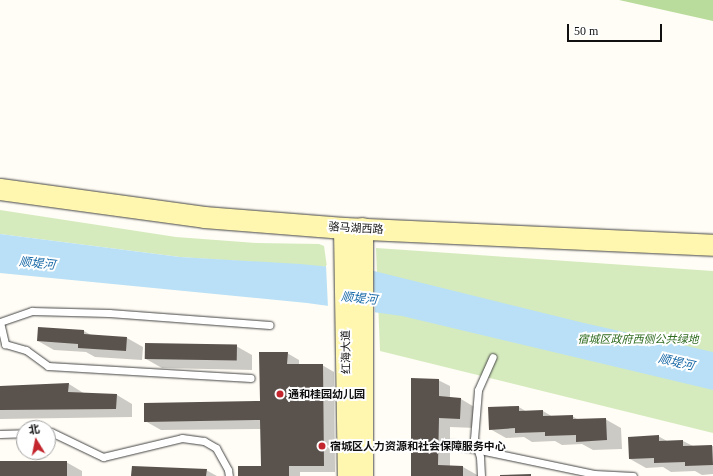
<!DOCTYPE html>
<html>
<head>
<meta charset="utf-8">
<style>
	body { margin:0 }
	#map { position:relative; width:713px; height:476px; overflow:hidden; background:#fffdf5; font-family:"Times New Roman","Noto Sans SC",serif }
	div>[style] { position:absolute }
	[style*='--x'] { left:calc(var(--x)*1px); top:calc(var(--y)*1px); width:calc(var(--w)*1px); rotate:calc(var(--a)*1deg) }
	.green>* { inset:0; background:#d5ebbd }
	.forest>* { inset:0; background:#b9dc9c }
	.water>* { inset:0; background:#b9e0f7 }
	.pier>* { inset:0; background:#fffdf5 }
	.shadow>* { inset:0; background:#0003 }
	.building>* { inset:0; background:#5a524d; transform-origin:0 0 }
	.roads { filter:drop-shadow(0 0 1px #444) drop-shadow(0 0 1px #444) }
	.lane>* { height:7px; margin:-3.5px; padding:0 3.5px; transform-origin:3.5px; border-radius:3.5px; background:#fff }
	.secondary>* { height:21px; margin:-10.5px; padding:0 10.5px; transform-origin:10.5px; border-radius:10.5px; background:#fff6b0 }
	.dots>* { width:11px; height:11px; translate:-50% -50%; box-sizing:border-box; border:2px solid #fff; border-radius:50% }
	span { translate:-50% -50%; white-space:nowrap; text-align:center; line-height:1.15; -webkit-text-stroke:4px #fff; paint-order:stroke }
	.street-label { font-size:11px; color:#111 }
	.park-label { font-size:11px; color:#2f6b1f; font-style:italic }
	.poi-label { font-size:11px; color:#111; font-weight:700 }
	.left { translate:0 -50%; text-align:left }
	.water-label { font-size:12px; color:#1768a6; font-style:italic }
	.north { position:absolute; left:16px; top:420px; width:40px; height:40px; box-sizing:border-box; background:#fff; border:1px solid #a0a0a0; border-radius:50%; rotate:350deg; font-size:11px; font-weight:700; line-height:16px; text-align:center; color:#111 }
	.north::after { content:''; display:block; margin:auto; width:14px; height:18px; background:#c4262e; clip-path:polygon(50% 0,100% 100%,50% 72%,0 100%) }
	.scale { position:absolute; left:567px; top:24px; width:95px; height:18px; box-sizing:border-box; border:2px solid #111; border-top:0; padding-left:5px; font-size:12px; line-height:14px; white-space:nowrap; color:#111; -webkit-text-stroke:3px #fff; paint-order:stroke }
</style>
</head>
<body>
<div id="map">
	<div class="green">
		<i style="clip-path:polygon(0 210px,176px 237px,257px 243px,319px 244px,324px 246px,327px 267px,180px 257px,0 234px)"></i>
		<i style="clip-path:polygon(376px 248px,713px 271px,713px 433px,380px 351px)"></i>
	</div>
	<div class="forest">
		<i style="clip-path:polygon(619px 0,713px 0,713px 21px)"></i>
	</div>
	<div class="water">
		<i style="clip-path:polygon(0 234px,180px 257px,300px 264px,374px 271px,584px 323px,713px 352px,713px 390px,402px 316px,307px 303px,0 273px)"></i>
	</div>
	<div class="pier">
		<i style="clip-path:polygon(326px 265px,373px 269px,375px 315px,328px 308px)"></i>
	</div>
	<div class="shadow">
		<i style="clip-path:polygon(84px 331px,91px 335px,127px 338px,143px 347px,142px 360px,95px 357px,86px 352px,54px 350px,38px 341px)"></i>
		<i style="clip-path:polygon(236px 346px,252px 355px,252px 370px,162px 368px,146px 359px)"></i>
		<i style="clip-path:polygon(287px 353px,299px 360px,299px 365px,322px 365px,334px 372px,335px 472px,300px 472px,300px 476px,239px 476px,262px 467px,261px 429px,161px 430px,145px 421px,261px 402px)"></i>
		<i style="clip-path:polygon(438px 380px,450px 386px,450px 398px,461px 399px,476px 408px,475px 428px,450px 427px,450px 466px,463px 467px,479px 476px,412px 476px)"></i>
		<i style="clip-path:polygon(69px 384px,85px 394px,117px 395px,132px 404px,132px 417px,0 419px,0 387px)"></i>
		<i style="clip-path:polygon(519px 407px,527px 412px,543px 411px,553px 417px,572px 416px,579px 420px,605px 419px,621px 428px,622px 449px,593px 450px,582px 444px,562px 445px,555px 441px,532px 442px,524px 437px,506px 438px,490px 429px)"></i>
		<i style="clip-path:polygon(658px 436px,667px 441px,683px 441px,693px 446px,713px 446px,713px 474px,702px 475px,695px 471px,671px 472px,663px 467px,646px 468px,630px 459px)"></i>
		<i style="clip-path:polygon(66px 462px,82px 471px,82px 476px,0 476px,0 463px)"></i>
		<i style="clip-path:polygon(206px 470px,217px 476px,132px 476px)"></i>
	</div>
	<div class="building">
		<i style="clip-path:polygon(38px 327px,84px 330px,84px 334px,127px 337px,126px 351px,78px 348px,78px 344px,37px 341px)"></i>
		<i style="left:145px;top:343px;width:92px;height:16px;rotate:1deg"></i>
		<i style="clip-path:polygon(259px 352px,288px 352px,287px 364px,323px 364px,324px 466px,289px 466px,289px 476px,238px 476px,238px 466px,261px 466px,260px 420px,144px 422px,144px 403px,260px 401px)"></i>
		<i style="clip-path:polygon(411px 378px,439px 379px,439px 396px,461px 398px,460px 419px,439px 418px,438px 465px,463px 466px,463px 476px,411px 476px)"></i>
		<i style="clip-path:polygon(69px 383px,68px 392px,117px 394px,116px 409px,0 410px,0 386px)"></i>
		<i style="clip-path:polygon(519px 406px,519px 411px,543px 410px,543px 416px,573px 415px,573px 419px,606px 418px,607px 440px,576px 442px,576px 435px,545px 436px,545px 432px,515px 433px,515px 428px,489px 430px,488px 407px)"></i>
		<i style="clip-path:polygon(659px 435px,659px 441px,683px 440px,683px 446px,712px 445px,713px 465px,685px 466px,685px 462px,654px 463px,654px 458px,629px 459px,628px 437px)"></i>
		<i style="left:67px;top:461px;width:15px;height:67px;rotate:90deg"></i>
		<i style="clip-path:polygon(132px 466px,207px 469px,206px 476px,131px 476px)"></i>
		<i style="clip-path:polygon(531px 474px,531px 476px,500px 476px,500px 475px)"></i>
	</div>
	<div class="roads">
		<div class="lane">
			<i style="--x:0;--y:322;--w:23;--a:77"></i>
			<i style="--x:5;--y:344;--w:22;--a:16"></i>
			<i style="--x:26;--y:350;--w:27;--a:36"></i>
			<i style="--x:48;--y:366;--w:203;--a:3.4"></i>
			<i style="--x:0;--y:322;--w:34;--a:-19"></i>
			<i style="--x:32;--y:311;--w:77;--a:1.5"></i>
			<i style="--x:109;--y:313;--w:161;--a:4.3"></i>
			<i style="--x:48;--y:433;--w:3;--a:-18"></i>
			<i style="--x:51;--y:432;--w:58;--a:25.7"></i>
			<i style="--x:103;--y:457;--w:81;--a:-13.5"></i>
			<i style="--x:182;--y:438;--w:22;--a:8"></i>
			<i style="--x:204;--y:441;--w:14;--a:30"></i>
			<i style="--x:216;--y:448;--w:25;--a:61"></i>
			<i style="--x:228;--y:470;--w:6;--a:81"></i>
			<i style="--x:0;--y:434;--w:24;--a:-2"></i>
			<i style="--x:451;--y:444;--w:146;--a:11.8"></i>
			<i style="--x:594;--y:474;--w:39;--a:3"></i>
			<i style="--x:481;--y:476;--w:19;--a:-93"></i>
			<i style="--x:480;--y:457;--w:19;--a:-108"></i>
			<i style="--x:474;--y:439;--w:49;--a:-85.3"></i>
			<i style="--x:478;--y:390;--w:36;--a:-66"></i>
		</div>
		<div class="secondary">
			<i style="--x:0;--y:189;--w:206;--a:7.8"></i>
			<i style="--x:204;--y:217;--w:140;--a:4.5"></i>
			<i style="--x:344;--y:228;--w:369;--a:2.6"></i>
			<i style="--x:344;--y:228;--w:248;--a:89.1"></i>
			<i style="--x:362;--y:476;--w:248;--a:-90"></i>
		</div>
	</div>
	<div class="dots">
		<i style="left:280px;top:394px;background:#c4262e"></i>
		<i style="left:322px;top:446px;background:#c4262e"></i>
	</div>
	<div class="street-label">
		<span style="left:356px;top:228px;rotate:3deg">骆马湖西路</span>
		<span style="left:346px;top:352px;rotate:-91deg">红海大道</span>
	</div>
	<div class="park-label">
		<span style="left:638px;top:339px">宿城区政府西侧公共绿地</span>
	</div>
	<div class="poi-label">
		<span class="left" style="left:288px;top:394px">通和桂园幼儿园</span>
		<span class="left" style="left:330px;top:446px">宿城区人力资源和社会保障服务中心</span>
	</div>
	<div class="water-label">
		<span style="left:37px;top:264px;rotate:6deg">顺堤河</span>
		<span style="left:359px;top:299px;rotate:6deg">顺堤河</span>
		<span style="left:676px;top:363px;rotate:13deg">顺堤河</span>
	</div>
	<div class="north">北</div>
	<div class="scale">50 m</div>
</div>
</body>
</html>
